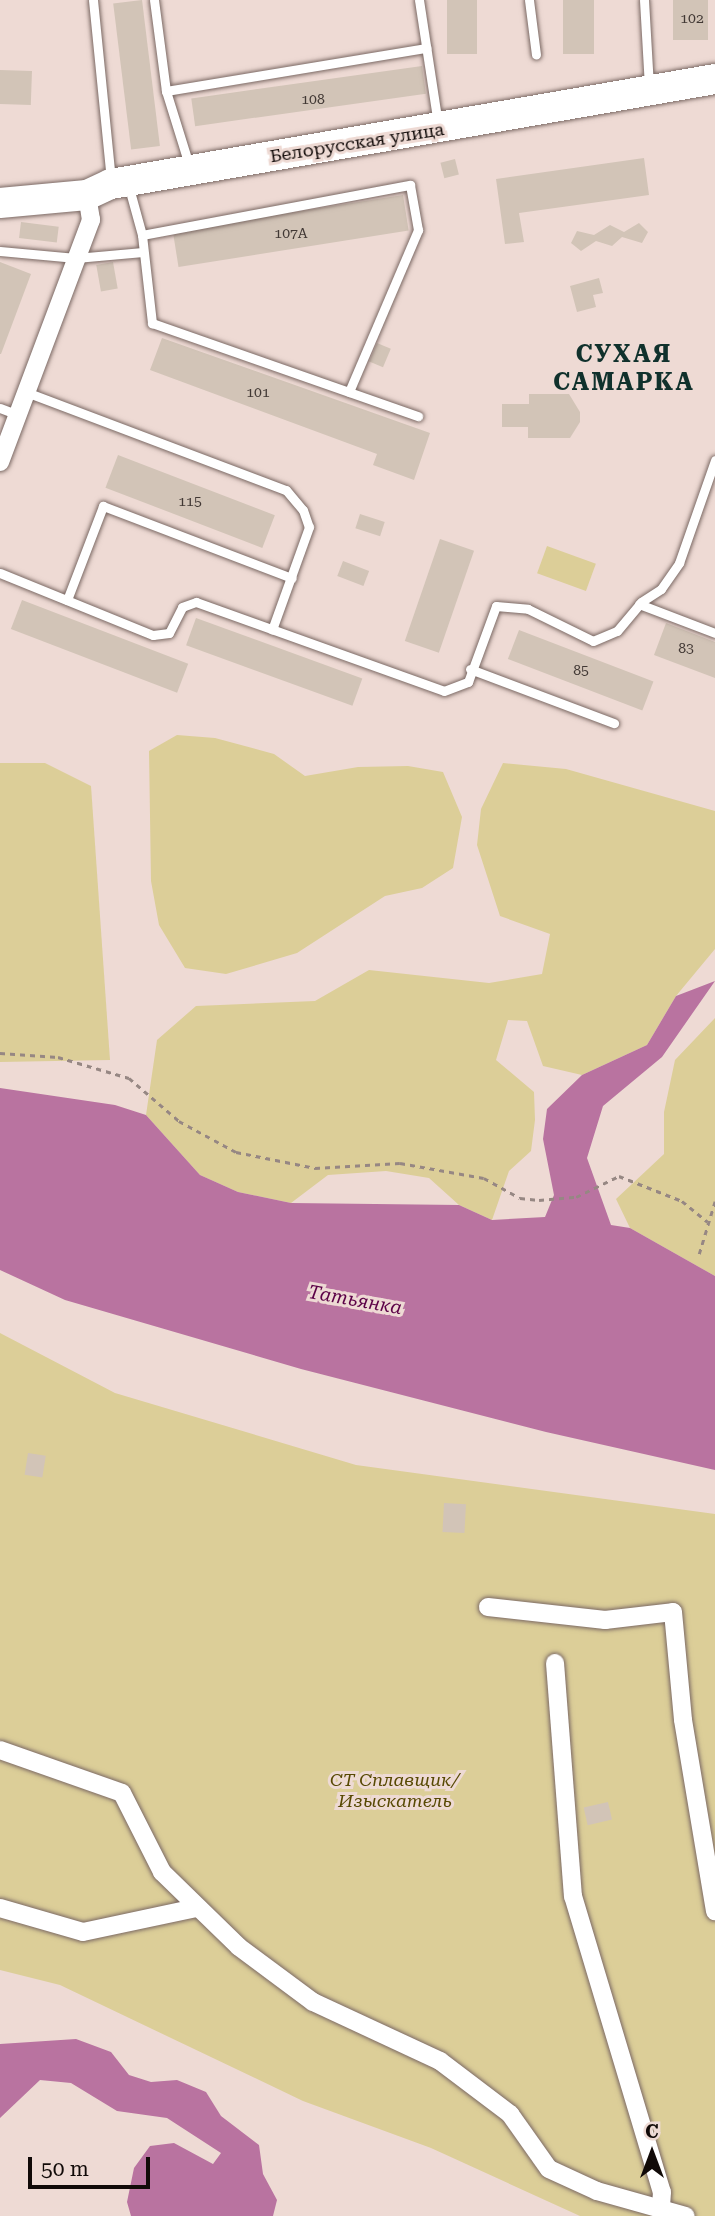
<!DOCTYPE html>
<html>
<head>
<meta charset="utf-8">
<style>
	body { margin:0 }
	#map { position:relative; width:715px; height:2216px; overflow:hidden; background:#eedad4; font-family:"Roboto Serif",serif }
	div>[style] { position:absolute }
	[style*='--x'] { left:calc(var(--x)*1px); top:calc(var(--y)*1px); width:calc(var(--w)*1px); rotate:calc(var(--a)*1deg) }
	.green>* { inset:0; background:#dcce98; transform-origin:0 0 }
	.water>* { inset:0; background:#b973a0 }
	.building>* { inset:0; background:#d2c4b7; transform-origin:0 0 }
	.path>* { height:2.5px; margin-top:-1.25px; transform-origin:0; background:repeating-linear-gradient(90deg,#968783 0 5px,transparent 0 10px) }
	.roads { filter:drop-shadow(0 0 2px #7b6964) drop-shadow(0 0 2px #7b6964) }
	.service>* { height:9px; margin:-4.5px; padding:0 4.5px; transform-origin:4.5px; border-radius:4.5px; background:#fff }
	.minor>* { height:18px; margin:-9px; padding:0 9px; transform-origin:9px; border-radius:9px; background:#fff }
	.primary>* { height:30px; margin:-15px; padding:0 15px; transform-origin:15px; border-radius:15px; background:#fff }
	span { translate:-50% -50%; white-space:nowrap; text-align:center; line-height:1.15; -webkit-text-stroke:6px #eedad4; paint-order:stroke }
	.number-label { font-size:14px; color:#413834 }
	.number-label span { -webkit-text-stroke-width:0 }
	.street-label { font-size:18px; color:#110a08 }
	.park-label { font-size:18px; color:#574802; font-style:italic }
	.water-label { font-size:19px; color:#5c0247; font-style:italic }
	.district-label { font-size:24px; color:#10312c; font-weight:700; letter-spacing:2px }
	.north { position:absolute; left:617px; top:2118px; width:70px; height:70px; -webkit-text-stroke:5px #eedad4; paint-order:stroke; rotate:0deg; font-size:19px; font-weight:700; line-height:28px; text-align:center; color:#110a08 }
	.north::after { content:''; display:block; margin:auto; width:24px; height:32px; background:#110a08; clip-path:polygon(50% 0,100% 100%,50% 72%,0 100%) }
	.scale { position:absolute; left:28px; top:2157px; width:122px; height:32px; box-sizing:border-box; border:4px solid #110a08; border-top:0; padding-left:9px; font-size:21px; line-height:24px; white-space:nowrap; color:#110a08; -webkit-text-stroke:5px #eedad4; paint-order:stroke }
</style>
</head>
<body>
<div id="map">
	<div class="green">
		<i style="left:547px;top:546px;width:52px;height:29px;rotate:20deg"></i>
		<i style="clip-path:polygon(177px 735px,215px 738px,274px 754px,305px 776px,358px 767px,408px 766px,443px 772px,462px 817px,453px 868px,422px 888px,385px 896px,297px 953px,226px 974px,185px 968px,159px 925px,151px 881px,149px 751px)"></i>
		<i style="clip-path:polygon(0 763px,45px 763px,91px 786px,110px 1060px,0 1062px)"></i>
		<i style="clip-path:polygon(503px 763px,566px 769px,715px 811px,715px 949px,676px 996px,647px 1045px,582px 1075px,543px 1066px,527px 1021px,508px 1020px,496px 1060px,534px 1092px,535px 1120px,531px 1151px,509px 1171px,492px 1220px,459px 1205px,429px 1178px,386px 1171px,328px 1175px,291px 1203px,238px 1192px,200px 1175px,146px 1115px,157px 1040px,196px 1006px,315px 1001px,369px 970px,489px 983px,542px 974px,550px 934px,500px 916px,477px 845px,481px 809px)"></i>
		<i style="clip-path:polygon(715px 1018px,715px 1276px,630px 1228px,616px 1199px,664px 1154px,664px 1112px,675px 1060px)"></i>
		<i style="clip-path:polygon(0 1333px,115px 1393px,356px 1465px,715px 1514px,715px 2216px,580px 2216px,431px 2148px,303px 2101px,60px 1985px,0 1970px)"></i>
	</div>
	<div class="water">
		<i style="clip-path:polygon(715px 981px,662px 1057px,603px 1106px,587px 1158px,611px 1225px,630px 1228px,715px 1276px,715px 1470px,546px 1432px,301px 1369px,65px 1300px,0 1270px,0 1088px,115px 1105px,146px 1115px,200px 1175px,238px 1192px,291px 1203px,459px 1205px,492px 1220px,545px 1217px,554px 1195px,543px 1139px,547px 1109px,582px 1075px,647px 1045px,676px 996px)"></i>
		<i style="clip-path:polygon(76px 2039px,111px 2052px,129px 2075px,151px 2082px,177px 2080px,206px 2092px,221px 2116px,259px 2145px,263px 2174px,277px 2200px,273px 2216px,131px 2216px,127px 2202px,134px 2168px,150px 2146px,174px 2143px,213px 2164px,221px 2153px,167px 2118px,117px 2111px,71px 2083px,40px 2080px,0 2118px,0 2044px)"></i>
	</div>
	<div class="building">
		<i style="left:142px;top:0;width:147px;height:29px;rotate:83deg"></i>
		<i style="left:447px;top:0;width:30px;height:54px"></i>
		<i style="left:563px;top:0;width:31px;height:54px"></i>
		<i style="left:673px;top:0;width:35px;height:40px"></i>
		<i style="left:422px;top:66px;width:28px;height:233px;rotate:82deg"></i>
		<i style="left:0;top:70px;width:32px;height:34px;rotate:2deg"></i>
		<i style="clip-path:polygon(644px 158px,649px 195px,519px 213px,524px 242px,505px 244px,496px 179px)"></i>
		<i style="left:455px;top:159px;width:16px;height:15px;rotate:76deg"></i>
		<i style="left:403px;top:195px;width:36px;height:233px;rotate:81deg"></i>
		<i style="left:21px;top:222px;width:38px;height:16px;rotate:7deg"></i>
		<i style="clip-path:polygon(639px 223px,648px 232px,642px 243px,622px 237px,612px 246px,596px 241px,581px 251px,571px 243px,577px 231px,594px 235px,610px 225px,624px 232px)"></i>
		<i style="clip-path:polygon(0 262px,31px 274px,1px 354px,0 354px)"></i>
		<i style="left:113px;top:262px;width:27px;height:17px;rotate:80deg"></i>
		<i style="clip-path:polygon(599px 278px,603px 293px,593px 295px,596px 307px,577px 312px,570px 286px)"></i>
		<i style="clip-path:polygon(162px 338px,430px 433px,414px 480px,373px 465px,377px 454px,150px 370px)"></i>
		<i style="left:377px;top:343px;width:15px;height:20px;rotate:23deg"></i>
		<i style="clip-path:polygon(529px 394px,569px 394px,580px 412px,580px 422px,570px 438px,528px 438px,528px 427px,502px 427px,502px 404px,529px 404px)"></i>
		<i style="left:118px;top:455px;width:168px;height:35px;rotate:21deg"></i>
		<i style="left:360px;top:514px;width:26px;height:15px;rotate:18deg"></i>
		<i style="left:440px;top:539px;width:36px;height:108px;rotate:19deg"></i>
		<i style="left:343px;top:561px;width:28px;height:16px;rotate:21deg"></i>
		<i style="left:22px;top:600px;width:178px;height:31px;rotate:21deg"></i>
		<i style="left:196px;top:618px;width:177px;height:29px;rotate:20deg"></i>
		<i style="clip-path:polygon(666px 623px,715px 642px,715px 678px,654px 655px)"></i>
		<i style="left:519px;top:630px;width:144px;height:31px;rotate:21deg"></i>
		<i style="left:28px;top:1453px;width:18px;height:22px;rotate:9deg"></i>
		<i style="left:444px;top:1503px;width:22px;height:29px;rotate:3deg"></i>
		<i style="left:608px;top:1802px;width:18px;height:25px;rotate:77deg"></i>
	</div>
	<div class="path">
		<i style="--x:0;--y:1053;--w:58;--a:3.9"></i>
		<i style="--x:58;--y:1057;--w:74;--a:16.5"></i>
		<i style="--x:129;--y:1078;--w:66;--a:40.7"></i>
		<i style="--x:179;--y:1121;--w:65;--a:28.5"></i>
		<i style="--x:236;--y:1152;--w:81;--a:11.4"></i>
		<i style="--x:315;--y:1168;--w:85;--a:-3.4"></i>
		<i style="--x:400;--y:1163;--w:85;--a:10.1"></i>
		<i style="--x:484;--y:1178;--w:41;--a:29.1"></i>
		<i style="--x:520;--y:1198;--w:19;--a:6"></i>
		<i style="--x:539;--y:1200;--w:37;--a:-5"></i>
		<i style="--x:576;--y:1197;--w:48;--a:-26"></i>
		<i style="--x:619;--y:1176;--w:68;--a:21.6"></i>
		<i style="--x:682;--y:1201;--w:33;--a:39"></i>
		<i style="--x:699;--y:1254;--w:55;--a:-73.2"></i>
	</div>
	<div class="roads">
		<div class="service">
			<i style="--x:93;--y:0;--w:180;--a:84.3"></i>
			<i style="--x:154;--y:0;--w:92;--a:82.5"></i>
			<i style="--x:166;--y:91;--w:77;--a:72.7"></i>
			<i style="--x:419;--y:0;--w:125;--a:81.3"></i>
			<i style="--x:529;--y:0;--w:55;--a:82.7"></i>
			<i style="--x:644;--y:0;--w:86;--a:86.7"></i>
			<i style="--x:166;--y:91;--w:264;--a:-9.4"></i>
			<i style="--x:128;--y:184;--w:53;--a:74.6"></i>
			<i style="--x:142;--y:235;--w:89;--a:83.5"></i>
			<i style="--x:152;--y:323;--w:282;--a:19.3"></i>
			<i style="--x:142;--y:235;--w:273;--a:-10.6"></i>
			<i style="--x:410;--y:185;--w:46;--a:79.9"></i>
			<i style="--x:418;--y:230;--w:176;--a:113.1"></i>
			<i style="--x:0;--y:251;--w:76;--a:5.3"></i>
			<i style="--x:76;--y:258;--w:67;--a:-5.1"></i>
			<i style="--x:26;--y:392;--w:278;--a:20.7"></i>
			<i style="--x:286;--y:490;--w:26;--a:50"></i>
			<i style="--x:303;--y:510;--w:18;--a:71"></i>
			<i style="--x:309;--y:527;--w:109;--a:109.8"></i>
			<i style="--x:0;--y:408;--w:19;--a:21"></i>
			<i style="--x:0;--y:573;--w:165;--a:22.1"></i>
			<i style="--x:153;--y:635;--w:16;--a:-7"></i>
			<i style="--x:169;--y:633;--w:29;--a:-63"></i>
			<i style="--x:182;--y:607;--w:15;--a:-20"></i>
			<i style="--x:196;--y:602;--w:263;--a:19.7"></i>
			<i style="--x:444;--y:691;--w:26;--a:-21"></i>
			<i style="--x:468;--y:682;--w:81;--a:-69.8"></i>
			<i style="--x:496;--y:606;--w:32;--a:5"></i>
			<i style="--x:528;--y:609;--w:72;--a:26.2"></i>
			<i style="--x:593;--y:641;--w:26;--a:-23"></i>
			<i style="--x:617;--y:631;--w:38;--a:-50"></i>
			<i style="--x:641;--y:602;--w:24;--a:-33"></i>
			<i style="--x:661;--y:589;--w:32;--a:-55"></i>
			<i style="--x:679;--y:563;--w:109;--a:-70.7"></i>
			<i style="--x:67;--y:600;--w:101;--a:-69"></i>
			<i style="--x:103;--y:506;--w:202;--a:20.9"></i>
			<i style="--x:639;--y:604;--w:81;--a:20.9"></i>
			<i style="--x:470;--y:669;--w:154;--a:20.6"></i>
		</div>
		<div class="minor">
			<i style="--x:0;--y:462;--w:259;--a:-69.4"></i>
			<i style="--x:91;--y:220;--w:25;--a:-99"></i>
			<i style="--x:488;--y:1607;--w:118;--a:6.3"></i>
			<i style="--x:605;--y:1620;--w:68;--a:-6.7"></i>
			<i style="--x:673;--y:1612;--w:108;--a:84.7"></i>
			<i style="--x:683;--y:1720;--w:194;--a:80.5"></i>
			<i style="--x:555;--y:1663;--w:234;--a:85.6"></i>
			<i style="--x:573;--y:1896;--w:309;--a:73.3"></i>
			<i style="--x:662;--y:2192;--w:16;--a:94"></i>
			<i style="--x:0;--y:1750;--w:129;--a:19.4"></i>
			<i style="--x:122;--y:1793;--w:89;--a:63.1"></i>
			<i style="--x:162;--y:1872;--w:107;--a:44.2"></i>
			<i style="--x:239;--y:1947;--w:92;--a:36.6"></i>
			<i style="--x:313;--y:2002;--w:140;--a:24.9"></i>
			<i style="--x:440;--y:2061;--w:88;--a:37.1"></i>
			<i style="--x:510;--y:2114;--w:67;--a:54.7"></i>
			<i style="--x:549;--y:2169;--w:53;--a:24.6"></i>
			<i style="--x:597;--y:2191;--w:92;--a:15.7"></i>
			<i style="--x:0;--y:1908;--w:86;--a:16.1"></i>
			<i style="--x:83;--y:1932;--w:116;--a:-12"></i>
		</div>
		<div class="primary">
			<i style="--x:0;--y:203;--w:87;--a:-5.3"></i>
			<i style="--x:87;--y:195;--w:26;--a:-25"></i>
			<i style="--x:111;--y:184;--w:613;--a:-9.86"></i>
		</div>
	</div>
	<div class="number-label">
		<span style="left:692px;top:18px">102</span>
		<span style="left:313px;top:99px">108</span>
		<span style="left:291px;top:233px">107А</span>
		<span style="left:258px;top:392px">101</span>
		<span style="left:190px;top:501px">115</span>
		<span style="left:686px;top:648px">83</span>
		<span style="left:581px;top:670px">85</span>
	</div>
	<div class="street-label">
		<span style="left:357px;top:143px;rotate:-9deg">Белорусская улица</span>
	</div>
	<div class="park-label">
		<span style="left:395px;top:1791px">СТ Сплавщик/<br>Изыскатель</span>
	</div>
	<div class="water-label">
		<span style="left:355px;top:1300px;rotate:10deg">Татьянка</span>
	</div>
	<div class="district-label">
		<span style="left:624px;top:369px">СУХАЯ<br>САМАРКА</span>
	</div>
	<div class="north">С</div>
	<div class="scale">50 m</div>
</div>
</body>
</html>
